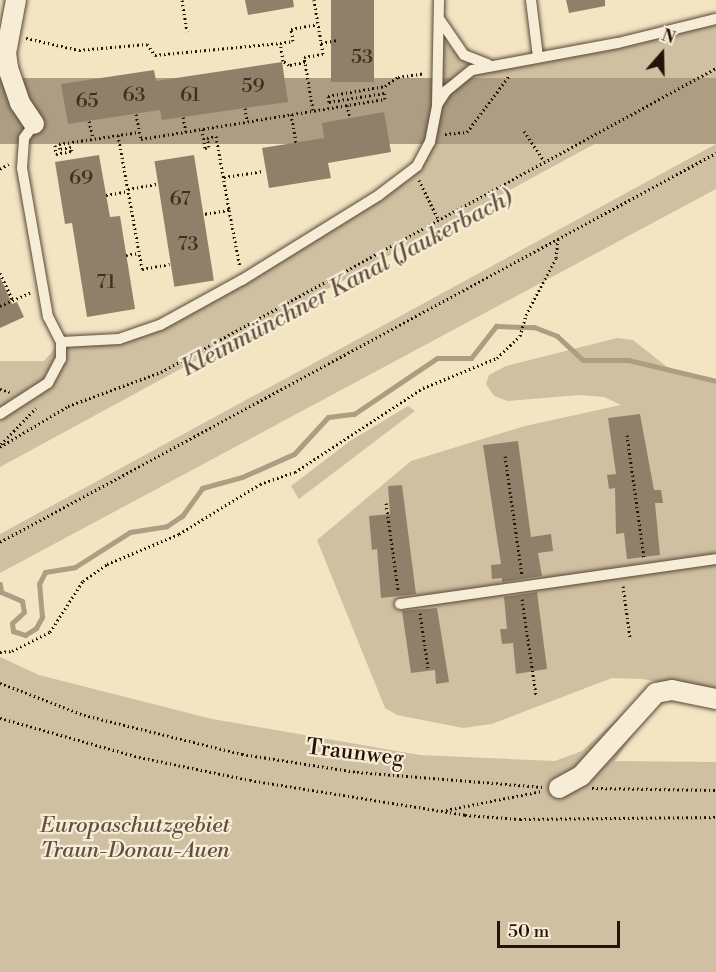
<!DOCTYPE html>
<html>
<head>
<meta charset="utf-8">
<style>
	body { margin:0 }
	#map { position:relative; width:716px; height:972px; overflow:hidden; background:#f3e4c2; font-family:"Libre Bodoni",serif }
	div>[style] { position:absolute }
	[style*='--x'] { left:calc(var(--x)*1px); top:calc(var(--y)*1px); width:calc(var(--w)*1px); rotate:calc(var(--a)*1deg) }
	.green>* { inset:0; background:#d0c0a2 }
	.water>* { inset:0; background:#ad9d83; transform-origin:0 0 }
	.stream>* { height:5px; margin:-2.5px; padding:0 2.5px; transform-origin:2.5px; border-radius:2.5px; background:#ad9d83 }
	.building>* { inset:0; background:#908069; transform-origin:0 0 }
	.path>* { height:3px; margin-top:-1.5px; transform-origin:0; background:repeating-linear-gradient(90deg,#251308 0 1.5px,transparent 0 4.5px) }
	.roads { filter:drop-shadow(0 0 2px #584736) drop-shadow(0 0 2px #584736) }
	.lane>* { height:10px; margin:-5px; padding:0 5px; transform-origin:5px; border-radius:5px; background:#f7edd7 }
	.street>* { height:20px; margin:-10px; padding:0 10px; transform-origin:10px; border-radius:10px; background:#f7edd7 }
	span { translate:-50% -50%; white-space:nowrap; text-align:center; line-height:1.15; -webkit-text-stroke:4.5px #f7edd7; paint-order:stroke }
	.number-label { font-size:20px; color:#402e20 }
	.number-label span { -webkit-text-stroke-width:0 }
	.street-label { font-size:22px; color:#251308 }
	.park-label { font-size:22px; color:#61503e; font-style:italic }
	.water-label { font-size:24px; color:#62513f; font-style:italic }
	.north { position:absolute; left:632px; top:24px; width:60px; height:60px; -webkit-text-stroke:4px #f7edd7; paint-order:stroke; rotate:20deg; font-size:16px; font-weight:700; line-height:24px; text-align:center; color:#251308 }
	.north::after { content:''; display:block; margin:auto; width:21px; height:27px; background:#251308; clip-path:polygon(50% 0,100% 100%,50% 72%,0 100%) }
	.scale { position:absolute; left:497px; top:921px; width:123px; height:27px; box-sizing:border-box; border:3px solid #251308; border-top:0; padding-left:8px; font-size:18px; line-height:21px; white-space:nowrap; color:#251308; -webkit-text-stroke:4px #f7edd7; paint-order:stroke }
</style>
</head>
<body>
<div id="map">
	<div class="green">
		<i style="clip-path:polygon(716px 23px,716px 78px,0 467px,0 418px,46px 387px,65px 348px,130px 341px,168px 325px,415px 172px,444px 101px,469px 77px,488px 69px,637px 43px)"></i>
		<i style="clip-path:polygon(442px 37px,459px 57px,473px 66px,442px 88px)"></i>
		<i style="clip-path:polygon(716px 144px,716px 189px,0 573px,0 534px)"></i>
		<i style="clip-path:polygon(617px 338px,633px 340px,667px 367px,716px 382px,716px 693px,643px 679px,612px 678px,492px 724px,463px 728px,397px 715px,385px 708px,317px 540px,411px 461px,525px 426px,621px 405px,604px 397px,579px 395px,508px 401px,494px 396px,486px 384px,489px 375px,506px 366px)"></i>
		<i style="clip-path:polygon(57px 346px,54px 372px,0 411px,0 361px,44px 361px)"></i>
		<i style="clip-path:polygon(408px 406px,415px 411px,299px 499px,291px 486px,350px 441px)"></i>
		<i style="clip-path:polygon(0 657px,39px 675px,212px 719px,420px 755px,555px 761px,582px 751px,643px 695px,640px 724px,615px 761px,716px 762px,716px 972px,0 972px)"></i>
	</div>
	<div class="water">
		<i style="left:716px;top:78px;width:66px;height:815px;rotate:90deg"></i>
	</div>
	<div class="stream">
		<i style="--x:0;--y:584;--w:8;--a:83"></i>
		<i style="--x:1;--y:592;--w:23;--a:23"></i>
		<i style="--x:22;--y:601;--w:11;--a:80"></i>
		<i style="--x:24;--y:612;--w:16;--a:137"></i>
		<i style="--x:12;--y:623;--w:8;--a:83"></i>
		<i style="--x:13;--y:631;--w:13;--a:18"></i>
		<i style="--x:25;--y:635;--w:13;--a:-32"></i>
		<i style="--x:36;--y:628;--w:13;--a:-61"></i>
		<i style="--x:42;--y:617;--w:33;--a:-95"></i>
		<i style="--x:39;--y:584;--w:13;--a:-63"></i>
		<i style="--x:45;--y:572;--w:30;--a:-9"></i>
		<i style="--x:75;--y:567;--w:65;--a:-32.5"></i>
		<i style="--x:130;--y:532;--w:37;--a:-9"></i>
		<i style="--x:167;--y:526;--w:18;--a:-34"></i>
		<i style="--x:182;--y:516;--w:34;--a:-54"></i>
		<i style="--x:202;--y:488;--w:41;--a:-15.4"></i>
		<i style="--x:242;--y:477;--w:57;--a:-23.9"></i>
		<i style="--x:294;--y:454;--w:50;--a:-47.4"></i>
		<i style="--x:328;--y:417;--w:26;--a:-7"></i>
		<i style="--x:354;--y:414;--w:100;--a:-34"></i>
		<i style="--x:437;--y:358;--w:34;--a:0"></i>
		<i style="--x:471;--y:358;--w:41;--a:-52"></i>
		<i style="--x:496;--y:326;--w:38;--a:2"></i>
		<i style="--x:534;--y:327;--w:25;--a:21"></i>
		<i style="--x:557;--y:336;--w:35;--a:43"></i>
		<i style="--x:583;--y:360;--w:45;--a:0"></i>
		<i style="--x:628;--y:360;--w:90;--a:13.4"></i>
	</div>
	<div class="building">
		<i style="clip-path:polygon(245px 0,293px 0,294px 7px,248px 15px)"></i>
		<i style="left:331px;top:0;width:43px;height:82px"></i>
		<i style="clip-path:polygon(566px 0,605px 0,605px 6px,569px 13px)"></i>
		<i style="clip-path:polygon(282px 62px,288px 102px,162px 120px,160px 110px,68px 124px,61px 84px,154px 70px,156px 81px)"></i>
		<i style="clip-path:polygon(384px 112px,391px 152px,328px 163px,331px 178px,269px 188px,262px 148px,324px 138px,322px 123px)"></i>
		<i style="clip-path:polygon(99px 155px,110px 217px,120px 216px,135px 309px,87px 317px,72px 223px,65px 224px,55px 162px)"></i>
		<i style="left:194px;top:155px;width:127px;height:40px;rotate:81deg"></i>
		<i style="clip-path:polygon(0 277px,12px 304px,17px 302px,24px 317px,0 328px)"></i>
		<i style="clip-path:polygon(640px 414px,654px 490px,661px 490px,663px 503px,655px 503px,660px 555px,627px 559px,624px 533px,616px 534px,615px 488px,609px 489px,607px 475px,616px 474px,608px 418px)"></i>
		<i style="clip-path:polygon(518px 441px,531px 537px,551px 534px,553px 551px,538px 553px,542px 576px,502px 582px,502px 578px,492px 579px,491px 565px,501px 564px,483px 445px)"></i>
		<i style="clip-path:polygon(402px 485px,416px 594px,381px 598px,377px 549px,372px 550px,369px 516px,390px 514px,388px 486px)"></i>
		<i style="clip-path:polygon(537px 592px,547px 669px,516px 674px,513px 643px,502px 644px,500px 629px,507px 629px,504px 597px)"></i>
		<i style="clip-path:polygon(437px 608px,449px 682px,436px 684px,435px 670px,411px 673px,402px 611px)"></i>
	</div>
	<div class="path">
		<i style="--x:182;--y:0;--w:32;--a:81"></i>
		<i style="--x:26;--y:38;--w:54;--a:12.8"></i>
		<i style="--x:79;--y:50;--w:68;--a:-5"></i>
		<i style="--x:147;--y:44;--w:14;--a:54"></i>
		<i style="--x:155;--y:55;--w:126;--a:-5.5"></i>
		<i style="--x:321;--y:43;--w:17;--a:-10"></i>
		<i style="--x:305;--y:62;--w:16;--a:169"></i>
		<i style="--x:289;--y:65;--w:7;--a:-146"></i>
		<i style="--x:283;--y:61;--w:18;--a:-99"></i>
		<i style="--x:280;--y:43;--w:13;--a:-9"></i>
		<i style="--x:293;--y:41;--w:12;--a:-99"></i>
		<i style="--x:291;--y:29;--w:27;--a:-10"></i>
		<i style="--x:347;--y:105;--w:13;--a:77"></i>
		<i style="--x:245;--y:108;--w:13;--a:81"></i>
		<i style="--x:313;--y:110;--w:54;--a:-99.6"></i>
		<i style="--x:304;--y:57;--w:19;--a:-9"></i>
		<i style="--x:323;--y:54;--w:55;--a:-99.5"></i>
		<i style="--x:136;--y:114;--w:25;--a:79"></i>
		<i style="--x:141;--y:139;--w:247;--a:-9.3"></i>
		<i style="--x:385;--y:99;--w:6;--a:-99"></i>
		<i style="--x:384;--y:93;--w:56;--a:170.7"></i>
		<i style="--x:329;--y:102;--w:6;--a:-99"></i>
		<i style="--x:328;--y:96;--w:58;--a:-10"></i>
		<i style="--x:385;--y:86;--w:16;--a:-35"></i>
		<i style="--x:398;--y:77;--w:27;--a:-8"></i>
		<i style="--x:291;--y:114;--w:29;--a:80"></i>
		<i style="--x:183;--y:117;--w:15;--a:79"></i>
		<i style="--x:89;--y:121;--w:18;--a:77"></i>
		<i style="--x:202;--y:129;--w:19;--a:81"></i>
		<i style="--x:205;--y:148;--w:4;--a:-14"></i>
		<i style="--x:209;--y:147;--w:9;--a:-103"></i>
		<i style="--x:207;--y:138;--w:9;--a:-13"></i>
		<i style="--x:216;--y:136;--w:75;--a:80"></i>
		<i style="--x:229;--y:210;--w:26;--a:171"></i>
		<i style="--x:524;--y:131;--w:36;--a:56"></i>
		<i style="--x:445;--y:134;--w:22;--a:-5"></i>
		<i style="--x:467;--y:132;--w:70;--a:-53.1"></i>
		<i style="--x:118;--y:135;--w:136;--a:79.8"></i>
		<i style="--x:142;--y:269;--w:28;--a:-10"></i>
		<i style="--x:55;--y:145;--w:9;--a:84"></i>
		<i style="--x:56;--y:154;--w:16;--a:-11"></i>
		<i style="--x:72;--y:151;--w:4;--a:-104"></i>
		<i style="--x:71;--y:147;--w:11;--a:170"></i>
		<i style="--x:60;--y:149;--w:5;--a:-101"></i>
		<i style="--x:59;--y:144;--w:81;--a:-8.5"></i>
		<i style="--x:0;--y:169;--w:10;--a:-29"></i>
		<i style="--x:224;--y:177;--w:40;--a:-8.5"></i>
		<i style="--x:419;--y:180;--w:43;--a:64"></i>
		<i style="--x:128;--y:189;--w:29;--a:-10"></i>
		<i style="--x:106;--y:195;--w:22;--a:-10"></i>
		<i style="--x:229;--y:210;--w:58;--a:79.1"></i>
		<i style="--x:126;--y:255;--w:13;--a:-9"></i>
		<i style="--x:0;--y:273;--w:31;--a:65"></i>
		<i style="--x:0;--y:306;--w:34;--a:-24"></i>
		<i style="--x:0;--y:389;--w:10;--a:17"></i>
		<i style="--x:627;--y:435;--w:124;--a:82.1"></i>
		<i style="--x:1;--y:444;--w:50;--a:-45.8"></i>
		<i style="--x:0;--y:447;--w:79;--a:-31.1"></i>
		<i style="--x:68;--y:406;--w:99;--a:-20.1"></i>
		<i style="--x:161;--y:372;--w:633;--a:-28.71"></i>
		<i style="--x:505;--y:456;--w:121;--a:81.9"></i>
		<i style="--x:386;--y:503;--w:88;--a:82.1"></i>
		<i style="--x:0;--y:542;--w:815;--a:-28.52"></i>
		<i style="--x:623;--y:586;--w:52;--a:82.3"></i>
		<i style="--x:522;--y:599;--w:97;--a:81.7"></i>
		<i style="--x:420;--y:613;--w:56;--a:81.7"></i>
		<i style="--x:0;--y:652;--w:12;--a:-5"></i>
		<i style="--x:12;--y:651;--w:42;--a:-26.6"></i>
		<i style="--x:50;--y:632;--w:61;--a:-57.1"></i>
		<i style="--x:83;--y:581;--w:29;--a:-35"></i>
		<i style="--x:107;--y:564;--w:78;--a:-22.6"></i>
		<i style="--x:179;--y:534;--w:95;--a:-31.7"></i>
		<i style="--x:260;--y:484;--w:37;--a:-19"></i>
		<i style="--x:295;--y:472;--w:153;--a:-33.3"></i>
		<i style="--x:423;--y:388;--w:80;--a:-22.1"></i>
		<i style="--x:497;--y:358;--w:32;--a:-44"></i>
		<i style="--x:520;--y:336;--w:22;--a:-74"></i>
		<i style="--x:526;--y:315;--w:64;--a:-62.2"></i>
		<i style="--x:556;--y:258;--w:19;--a:-84"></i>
		<i style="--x:0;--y:683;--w:90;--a:20.9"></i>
		<i style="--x:84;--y:715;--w:163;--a:13.9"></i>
		<i style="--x:242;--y:754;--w:116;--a:8.9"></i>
		<i style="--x:357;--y:772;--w:187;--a:4.6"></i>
		<i style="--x:0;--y:718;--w:144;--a:15.7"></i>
		<i style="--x:139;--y:757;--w:113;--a:11.7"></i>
		<i style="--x:250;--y:780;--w:218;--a:9.2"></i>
		<i style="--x:465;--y:815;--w:55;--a:4.2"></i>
		<i style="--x:520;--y:819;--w:196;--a:-0.6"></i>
		<i style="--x:592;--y:788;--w:124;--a:0.9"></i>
		<i style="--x:446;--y:810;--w:98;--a:-11.2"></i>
	</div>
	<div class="roads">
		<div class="lane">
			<i style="--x:531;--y:0;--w:57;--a:83"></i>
			<i style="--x:440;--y:20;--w:42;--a:55.6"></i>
			<i style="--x:464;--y:55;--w:26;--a:21"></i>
			<i style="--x:437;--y:105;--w:105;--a:-88.9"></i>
			<i style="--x:61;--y:342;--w:58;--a:-3"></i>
			<i style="--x:119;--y:339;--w:43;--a:-18.9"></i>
			<i style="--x:160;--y:325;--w:94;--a:-28.8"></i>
			<i style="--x:242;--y:280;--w:161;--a:-31.8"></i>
			<i style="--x:379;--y:195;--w:48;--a:-37.3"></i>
			<i style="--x:417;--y:166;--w:27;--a:-62"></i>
			<i style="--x:430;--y:142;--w:38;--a:-79"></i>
			<i style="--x:437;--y:105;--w:17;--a:-57"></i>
			<i style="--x:446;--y:91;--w:33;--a:-39"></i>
			<i style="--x:472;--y:70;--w:148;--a:-10.5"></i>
			<i style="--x:618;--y:43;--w:101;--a:-13.8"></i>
			<i style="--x:0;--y:414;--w:57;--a:-32.9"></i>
			<i style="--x:48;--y:383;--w:27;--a:-62"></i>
			<i style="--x:61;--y:359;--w:17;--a:-90"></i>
			<i style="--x:61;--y:342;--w:28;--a:-117"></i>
			<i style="--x:48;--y:317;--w:151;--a:-99.9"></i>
			<i style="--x:22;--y:168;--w:30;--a:-86"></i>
			<i style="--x:24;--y:138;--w:17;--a:-54"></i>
			<i style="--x:400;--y:604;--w:319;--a:-8.1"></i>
		</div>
		<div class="street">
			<i style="--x:16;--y:0;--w:54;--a:100.7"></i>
			<i style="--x:6;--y:53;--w:15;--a:82"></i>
			<i style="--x:8;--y:68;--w:37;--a:71"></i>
			<i style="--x:20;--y:103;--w:25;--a:56"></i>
			<i style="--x:559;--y:788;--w:25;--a:-29"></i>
			<i style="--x:581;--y:776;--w:112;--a:-47.9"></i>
			<i style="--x:656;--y:693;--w:16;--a:-11"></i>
			<i style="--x:672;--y:690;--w:45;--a:11.6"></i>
		</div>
	</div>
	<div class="number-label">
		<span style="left:362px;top:57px">53</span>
		<span style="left:253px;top:86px">59</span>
		<span style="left:134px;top:95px">63</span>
		<span style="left:190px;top:95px">61</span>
		<span style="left:87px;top:101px">65</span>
		<span style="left:81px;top:178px">69</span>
		<span style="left:180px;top:199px">67</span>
		<span style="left:188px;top:244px">73</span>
		<span style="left:106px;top:282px">71</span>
	</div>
	<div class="street-label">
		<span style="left:355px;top:753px;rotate:7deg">Traunweg</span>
	</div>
	<div class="park-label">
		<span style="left:135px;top:838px">Europaschutzgebiet<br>Traun-Donau-Auen</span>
	</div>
	<div class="water-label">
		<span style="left:347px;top:284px;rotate:-28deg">Kleinmünchner Kanal (Jaukerbach)</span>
	</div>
	<div class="north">N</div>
	<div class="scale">50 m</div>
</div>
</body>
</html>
